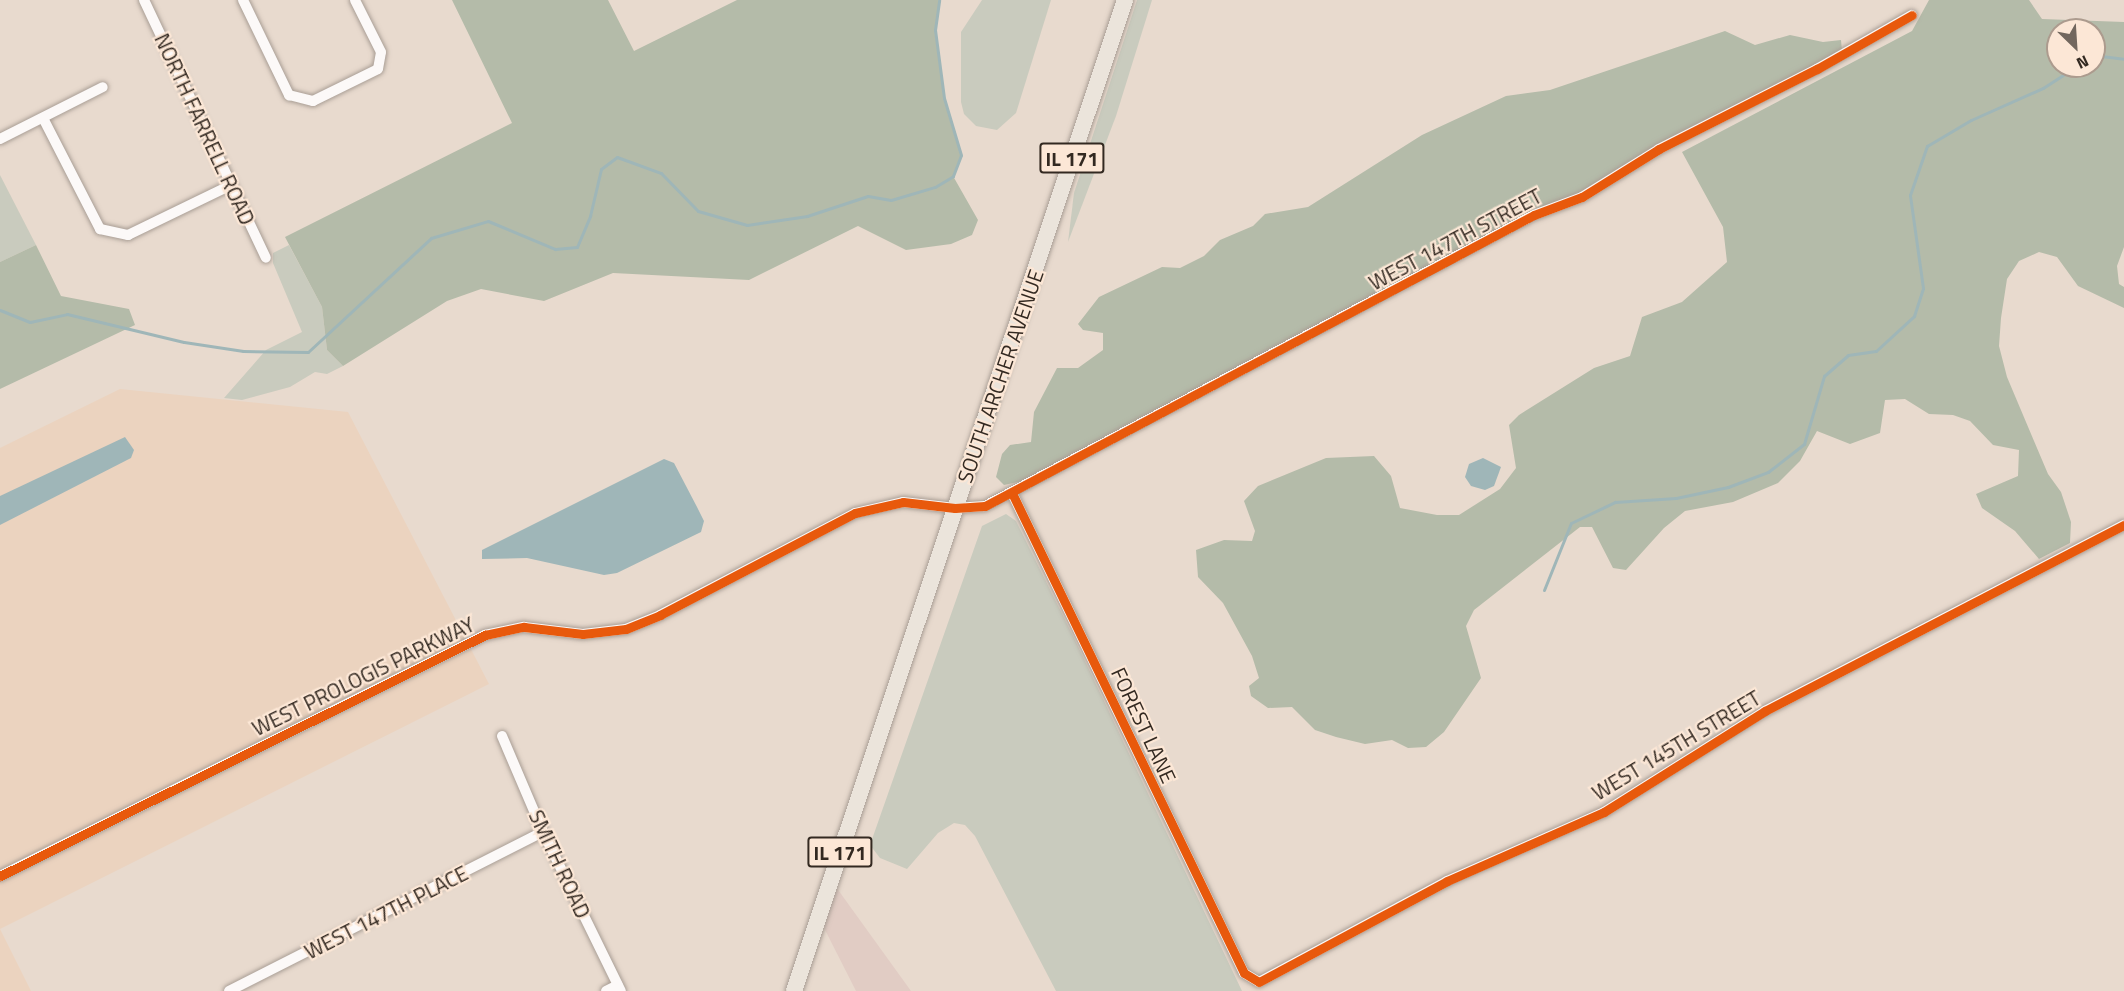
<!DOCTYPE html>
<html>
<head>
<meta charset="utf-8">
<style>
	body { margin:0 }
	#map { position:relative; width:2124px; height:991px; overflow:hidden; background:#e8dace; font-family:"Titillium Web",sans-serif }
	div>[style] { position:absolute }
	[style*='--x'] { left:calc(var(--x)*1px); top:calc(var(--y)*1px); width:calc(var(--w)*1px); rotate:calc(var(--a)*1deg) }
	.commercial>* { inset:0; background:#e1ccc4 }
	.built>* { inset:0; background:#ebd3bf }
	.green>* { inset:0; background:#c9cbbe }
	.forest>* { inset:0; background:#b4bba9 }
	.water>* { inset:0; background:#9fb6b8 }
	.stream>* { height:3px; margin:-1.5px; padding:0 1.5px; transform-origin:1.5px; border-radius:1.5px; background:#9fb6b8 }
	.roads { filter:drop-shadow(0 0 2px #a99e95) drop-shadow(0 0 2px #a99e95) }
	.street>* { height:10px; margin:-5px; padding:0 5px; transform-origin:5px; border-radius:5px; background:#fcf9f8 }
	.primary>* { height:16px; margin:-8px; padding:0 8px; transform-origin:8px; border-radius:8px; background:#ebe4db }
	.cycleway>* { height:9px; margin:-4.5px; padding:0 4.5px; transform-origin:4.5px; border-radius:4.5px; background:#e8590c }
	span { translate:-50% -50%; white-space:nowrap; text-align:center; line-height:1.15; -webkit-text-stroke:4.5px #fce7d6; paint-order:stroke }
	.shield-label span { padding:2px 4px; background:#fce7d6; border:2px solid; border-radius:4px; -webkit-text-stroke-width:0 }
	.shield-label { font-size:20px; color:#332921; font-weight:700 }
	.street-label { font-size:21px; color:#332921 }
	.north { position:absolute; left:2046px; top:18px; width:60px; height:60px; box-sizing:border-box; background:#fce7d6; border:2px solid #ac9b8e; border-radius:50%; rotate:155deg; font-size:16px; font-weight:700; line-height:24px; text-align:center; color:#332921 }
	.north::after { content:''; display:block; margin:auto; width:21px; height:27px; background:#72675e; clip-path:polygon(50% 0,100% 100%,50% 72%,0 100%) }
</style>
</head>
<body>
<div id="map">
	<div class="commercial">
		<i style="clip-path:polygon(836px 887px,911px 991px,856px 991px,822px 924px)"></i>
	</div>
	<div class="built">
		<i style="clip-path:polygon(120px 389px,348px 412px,489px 684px,0 929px,0 448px)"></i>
		<i style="clip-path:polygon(0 929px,31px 991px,0 991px)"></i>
	</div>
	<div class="green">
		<i style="clip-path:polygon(982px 0,1051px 0,1016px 113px,997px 130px,976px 126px,964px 114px,961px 102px,961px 32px)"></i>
		<i style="clip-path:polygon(1137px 0,1152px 0,1116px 116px,1068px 242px,1074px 193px)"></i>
		<i style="clip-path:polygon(0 175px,36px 245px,0 262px)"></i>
		<i style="clip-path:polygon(289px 245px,322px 307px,327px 350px,343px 366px,327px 374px,315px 372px,290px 387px,242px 400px,224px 398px,266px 350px,302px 332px,273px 263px,273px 253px)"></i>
		<i style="clip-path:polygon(1006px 514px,1016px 521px,1074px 638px,1242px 991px,1056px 991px,975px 836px,965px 825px,954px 823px,938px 833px,907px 869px,880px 858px,870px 845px,982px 526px)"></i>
	</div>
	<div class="forest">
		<i style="clip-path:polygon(452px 0,608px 0,634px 51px,737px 0,939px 0,935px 30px,944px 98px,961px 155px,953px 176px,978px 220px,972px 235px,951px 244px,906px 250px,858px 226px,749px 280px,613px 273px,544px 301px,481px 289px,447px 301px,343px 366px,327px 350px,322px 307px,285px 237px,512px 123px)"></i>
		<i style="clip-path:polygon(evenodd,1929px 0,2029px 0,2042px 19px,2124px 22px,2124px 247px,2117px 266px,2119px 284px,2124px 287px,2124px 308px,2078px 286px,2057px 257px,2039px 252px,2019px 261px,2007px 279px,2001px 318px,1999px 346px,2007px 377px,2048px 474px,2061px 492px,2071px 522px,2070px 543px,2039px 559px,2015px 531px,1982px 508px,1976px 494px,2018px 476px,2019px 450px,1993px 445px,1970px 421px,1953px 415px,1929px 414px,1905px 399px,1885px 400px,1880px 433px,1850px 444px,1817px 431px,1800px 461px,1778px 483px,1733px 502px,1685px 511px,1664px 528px,1626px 570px,1613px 568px,1592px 527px,1580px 527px,1474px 610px,1466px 626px,1481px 678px,1444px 732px,1426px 747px,1408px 748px,1392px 740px,1365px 744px,1336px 737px,1315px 730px,1292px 707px,1268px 708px,1251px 696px,1249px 686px,1259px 678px,1252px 656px,1223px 603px,1198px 577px,1196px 550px,1224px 540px,1252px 541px,1255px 531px,1244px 501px,1258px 486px,1326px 458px,1374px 456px,1391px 476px,1400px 508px,1437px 515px,1459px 515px,1500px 489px,1516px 468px,1509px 425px,1519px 415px,1594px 368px,1630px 356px,1642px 317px,1682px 302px,1727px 262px,1723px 227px,1682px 152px,1912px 31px,1929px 0,2058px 30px,2094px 30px,2094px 66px,2058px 66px,2058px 30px)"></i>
		<i style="clip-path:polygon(1725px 31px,1755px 45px,1790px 35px,1823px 42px,1841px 40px,1842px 51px,1558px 204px,1027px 480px,1004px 485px,996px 477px,1002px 454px,1010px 445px,1031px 442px,1034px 412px,1057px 368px,1078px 368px,1103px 350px,1103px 333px,1083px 330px,1078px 324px,1099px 297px,1162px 267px,1180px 268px,1204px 256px,1220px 240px,1253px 226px,1265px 214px,1308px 207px,1422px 135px,1506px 96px,1550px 90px)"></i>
		<i style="clip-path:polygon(36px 245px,61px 296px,129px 309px,135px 325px,0 389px,0 262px)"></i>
	</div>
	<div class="water">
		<i style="clip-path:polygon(125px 437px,134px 450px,131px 458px,0 525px,0 496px)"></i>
		<i style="clip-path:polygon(1483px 458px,1501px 467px,1494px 486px,1485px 490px,1471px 486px,1465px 477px,1469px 464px)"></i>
		<i style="clip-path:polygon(664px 459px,674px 463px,697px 507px,704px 521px,701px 532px,617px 573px,604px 575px,527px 558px,482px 559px,482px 550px)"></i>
	</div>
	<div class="stream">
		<i style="--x:2094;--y:59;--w:8;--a:-23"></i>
		<i style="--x:2101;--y:56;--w:23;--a:7"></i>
		<i style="--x:0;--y:310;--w:32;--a:22"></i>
		<i style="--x:30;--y:322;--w:38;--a:-12"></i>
		<i style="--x:67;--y:314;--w:120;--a:13.5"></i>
		<i style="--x:184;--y:342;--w:60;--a:8.7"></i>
		<i style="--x:243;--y:351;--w:65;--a:0.9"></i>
		<i style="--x:308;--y:352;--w:168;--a:-42.8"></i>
		<i style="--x:431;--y:238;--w:59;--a:-16.6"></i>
		<i style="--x:488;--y:221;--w:73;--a:22.7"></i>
		<i style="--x:555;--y:249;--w:22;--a:-5"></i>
		<i style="--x:577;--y:247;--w:34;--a:-67"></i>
		<i style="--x:590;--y:216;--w:48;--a:-76.8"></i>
		<i style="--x:601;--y:169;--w:20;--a:-37"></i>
		<i style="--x:617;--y:157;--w:47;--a:20"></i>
		<i style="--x:661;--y:173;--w:53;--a:45.8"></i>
		<i style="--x:698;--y:211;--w:51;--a:15.9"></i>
		<i style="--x:747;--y:225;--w:61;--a:-8.5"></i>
		<i style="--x:807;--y:216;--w:64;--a:-18.2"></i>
		<i style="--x:868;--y:196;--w:23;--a:10"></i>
		<i style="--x:891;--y:200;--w:46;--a:-16.5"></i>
		<i style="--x:935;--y:187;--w:21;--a:-31"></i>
		<i style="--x:953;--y:176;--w:22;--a:-69"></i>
		<i style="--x:961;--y:155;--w:59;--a:-106.6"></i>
		<i style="--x:944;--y:98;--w:69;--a:-97.5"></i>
		<i style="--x:935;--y:30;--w:30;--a:-82"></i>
		<i style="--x:1544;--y:590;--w:72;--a:-68.1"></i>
		<i style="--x:1571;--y:523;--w:49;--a:-25.5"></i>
		<i style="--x:1615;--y:502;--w:61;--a:-3.8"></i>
		<i style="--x:1676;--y:498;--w:53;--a:-11.9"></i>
		<i style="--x:1728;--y:487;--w:43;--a:-20.6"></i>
		<i style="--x:1768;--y:472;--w:46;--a:-37.9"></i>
		<i style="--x:1804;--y:444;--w:71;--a:-73.6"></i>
		<i style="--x:1824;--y:376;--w:32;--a:-41"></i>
		<i style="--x:1848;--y:355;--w:28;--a:-8"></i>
		<i style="--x:1876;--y:351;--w:52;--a:-42.6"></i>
		<i style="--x:1914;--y:316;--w:29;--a:-72"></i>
		<i style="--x:1923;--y:288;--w:94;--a:-98"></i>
		<i style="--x:1910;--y:195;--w:52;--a:-70.9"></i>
		<i style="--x:1927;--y:146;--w:51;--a:-30.6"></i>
		<i style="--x:1971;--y:120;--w:79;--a:-24"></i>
		<i style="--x:2043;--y:88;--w:40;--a:-32.9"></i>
	</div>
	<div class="roads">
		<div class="street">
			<i style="--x:144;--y:0;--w:285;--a:64.7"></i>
			<i style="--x:243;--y:0;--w:106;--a:64.2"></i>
			<i style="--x:289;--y:95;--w:25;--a:14"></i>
			<i style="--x:313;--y:101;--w:72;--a:-26.2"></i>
			<i style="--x:378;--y:69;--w:17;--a:-80"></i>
			<i style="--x:381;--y:52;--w:58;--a:-116.6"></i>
			<i style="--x:43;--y:118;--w:125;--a:62.8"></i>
			<i style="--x:100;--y:229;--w:29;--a:12"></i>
			<i style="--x:128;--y:235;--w:114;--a:-25.9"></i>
			<i style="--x:0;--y:139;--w:115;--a:-26.8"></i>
			<i style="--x:1012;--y:493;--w:533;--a:64.2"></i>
			<i style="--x:1244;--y:973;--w:17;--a:31"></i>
			<i style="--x:1259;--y:982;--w:213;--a:-28.2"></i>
			<i style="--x:1447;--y:881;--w:171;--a:-23.7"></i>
			<i style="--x:1604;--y:812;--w:190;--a:-32.1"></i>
			<i style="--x:1765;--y:711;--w:404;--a:-27.4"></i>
			<i style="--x:502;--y:736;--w:104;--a:66.9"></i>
			<i style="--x:543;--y:832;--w:177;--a:63.9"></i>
			<i style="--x:0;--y:876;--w:542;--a:-26.42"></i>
			<i style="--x:485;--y:635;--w:40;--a:-12"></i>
			<i style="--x:524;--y:627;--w:59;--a:6.8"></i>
			<i style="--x:583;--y:634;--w:43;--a:-6.6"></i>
			<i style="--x:626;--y:629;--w:37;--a:-22"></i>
			<i style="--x:660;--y:615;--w:220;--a:-27.6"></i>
			<i style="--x:855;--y:513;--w:49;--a:-12.9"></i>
			<i style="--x:903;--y:502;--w:52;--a:6.6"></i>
			<i style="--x:955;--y:508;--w:30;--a:-4"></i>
			<i style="--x:985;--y:506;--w:621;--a:-27.93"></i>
			<i style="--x:1534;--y:215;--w:51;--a:-20.6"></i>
			<i style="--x:1582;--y:197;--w:91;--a:-31.9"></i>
			<i style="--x:1659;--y:149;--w:177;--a:-26.9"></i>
			<i style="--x:1817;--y:69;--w:109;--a:-29.6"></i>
			<i style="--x:229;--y:991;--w:352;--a:-26.9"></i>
			<i style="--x:606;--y:991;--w:13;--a:-27"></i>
		</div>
		<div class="primary">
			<i style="--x:794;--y:991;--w:1045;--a:-71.53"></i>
		</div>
	</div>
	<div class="cycleway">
		<i style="--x:1012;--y:493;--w:533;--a:64.2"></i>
		<i style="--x:1244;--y:973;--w:17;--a:31"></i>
		<i style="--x:1259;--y:982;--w:213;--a:-28.2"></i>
		<i style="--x:1447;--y:881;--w:171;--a:-23.7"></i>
		<i style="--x:1604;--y:812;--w:190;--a:-32.1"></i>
		<i style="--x:1765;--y:711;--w:404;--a:-27.4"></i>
		<i style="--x:0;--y:876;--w:542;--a:-26.42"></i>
		<i style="--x:485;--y:635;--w:40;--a:-12"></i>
		<i style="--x:524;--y:627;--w:59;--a:6.8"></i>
		<i style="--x:583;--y:634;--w:43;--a:-6.6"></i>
		<i style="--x:626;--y:629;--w:37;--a:-22"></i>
		<i style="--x:660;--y:615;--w:220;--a:-27.6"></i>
		<i style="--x:855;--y:513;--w:49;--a:-12.9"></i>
		<i style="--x:903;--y:502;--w:52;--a:6.6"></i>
		<i style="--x:955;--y:508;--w:30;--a:-4"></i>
		<i style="--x:985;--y:506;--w:621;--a:-27.93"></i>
		<i style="--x:1534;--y:215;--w:51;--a:-20.6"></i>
		<i style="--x:1582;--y:197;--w:91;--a:-31.9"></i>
		<i style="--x:1659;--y:149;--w:177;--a:-26.9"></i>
		<i style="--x:1817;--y:69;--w:109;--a:-29.6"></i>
	</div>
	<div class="shield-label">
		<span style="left:1072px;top:158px">IL 171</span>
		<span style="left:840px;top:852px">IL 171</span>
	</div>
	<div class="street-label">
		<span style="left:205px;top:129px;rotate:65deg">NORTH FARRELL ROAD</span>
		<span style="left:1455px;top:239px;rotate:-28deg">WEST 147TH STREET</span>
		<span style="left:1000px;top:376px;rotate:-71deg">SOUTH ARCHER AVENUE</span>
		<span style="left:363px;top:676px;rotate:-26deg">WEST PROLOGIS PARKWAY</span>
		<span style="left:1144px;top:725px;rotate:65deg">FOREST LANE</span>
		<span style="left:1676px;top:745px;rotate:-31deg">WEST 145TH STREET</span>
		<span style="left:560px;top:864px;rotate:65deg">SMITH ROAD</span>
		<span style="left:386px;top:912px;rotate:-27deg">WEST 147TH PLACE</span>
	</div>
	<div class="north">N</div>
</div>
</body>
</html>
